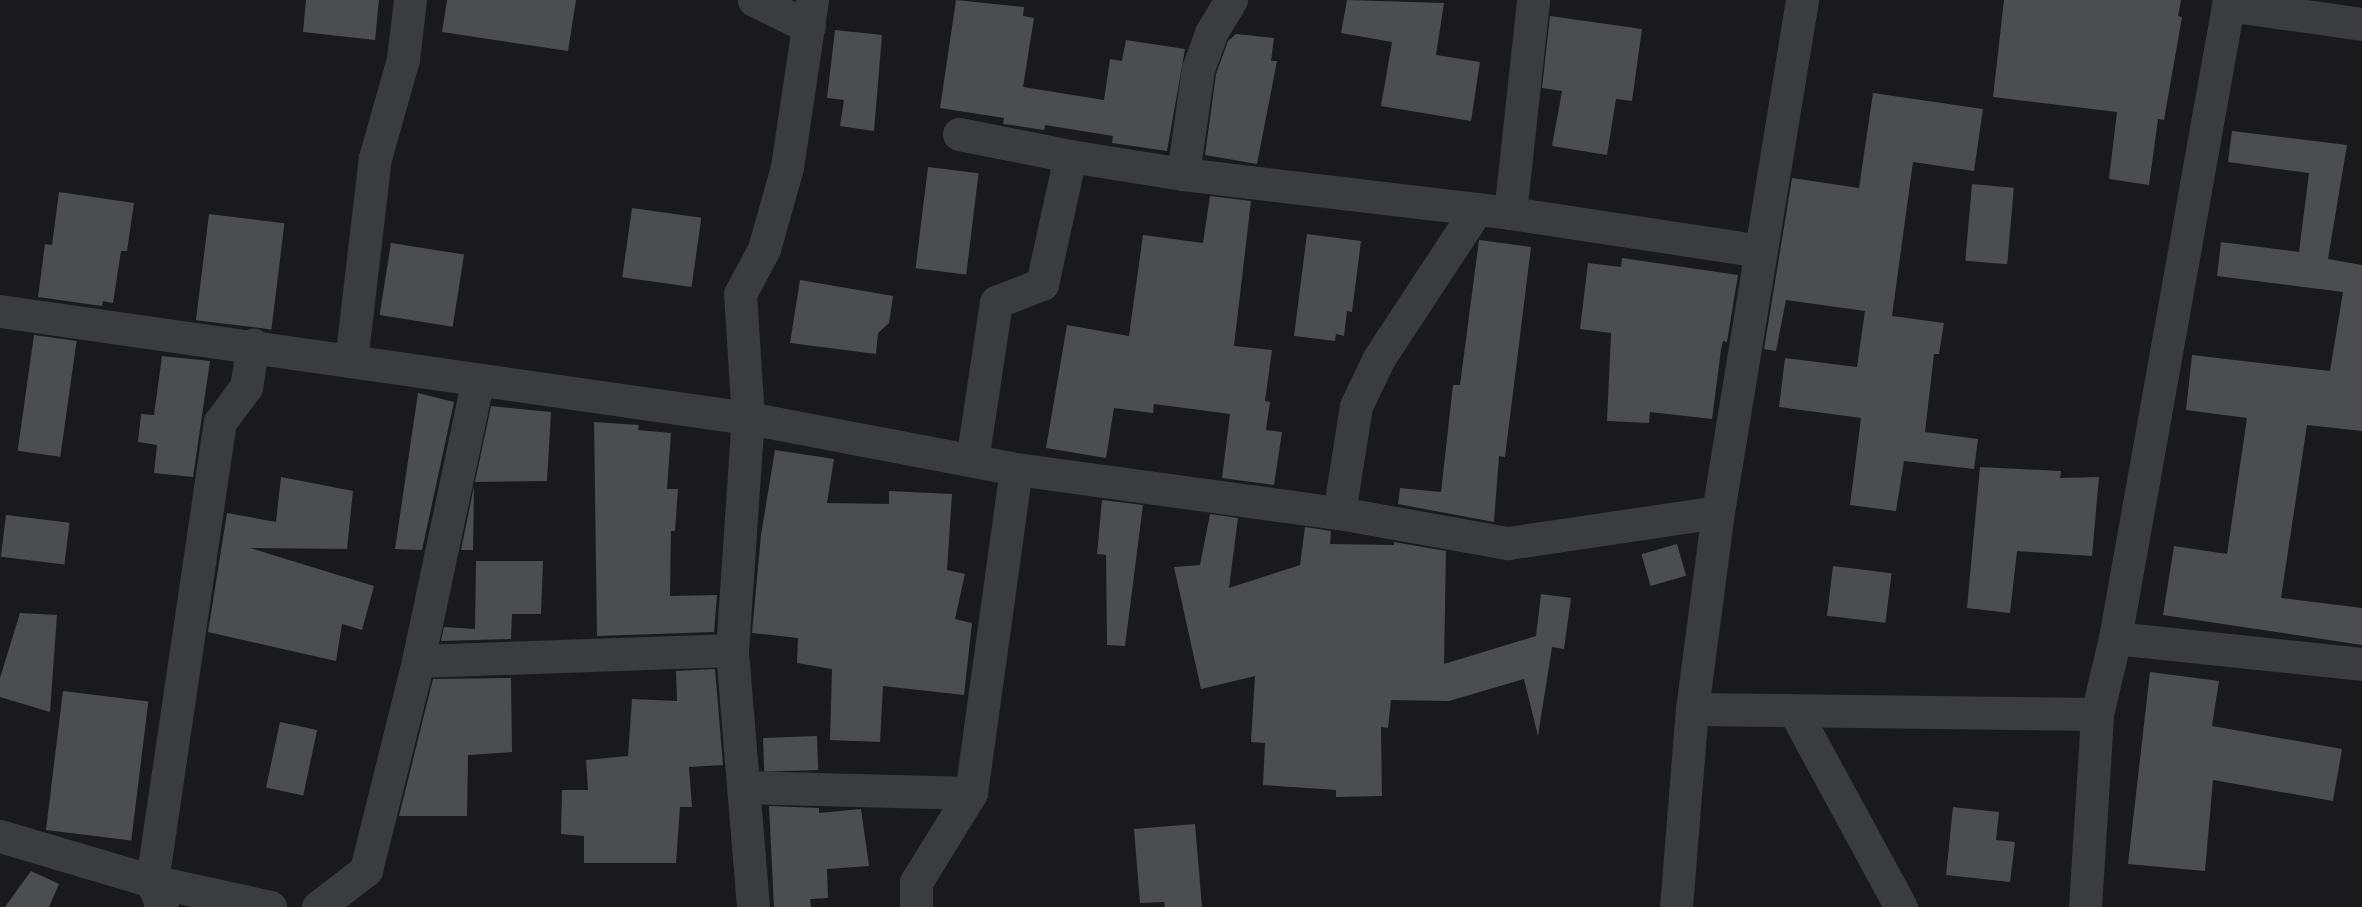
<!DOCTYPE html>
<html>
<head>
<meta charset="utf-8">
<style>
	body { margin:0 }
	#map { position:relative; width:2362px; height:907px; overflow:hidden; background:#1a1a1c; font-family:"Nunito Sans",sans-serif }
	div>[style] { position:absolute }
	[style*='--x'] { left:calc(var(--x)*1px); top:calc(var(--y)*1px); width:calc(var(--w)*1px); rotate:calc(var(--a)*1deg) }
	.building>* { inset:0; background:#4c4d51; transform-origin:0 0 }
	.minor>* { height:33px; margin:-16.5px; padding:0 16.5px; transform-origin:16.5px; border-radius:16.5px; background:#3b3c40 }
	span { translate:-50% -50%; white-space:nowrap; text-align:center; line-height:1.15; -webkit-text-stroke:6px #151517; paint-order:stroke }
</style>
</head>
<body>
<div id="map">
	<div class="building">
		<i style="clip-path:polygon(306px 0,379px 0,375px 40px,303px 32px)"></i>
		<i style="clip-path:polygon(447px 0,576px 0,568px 51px,442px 32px)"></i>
		<i style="clip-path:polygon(956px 0,1024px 7px,1023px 16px,1034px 18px,1023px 87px,1104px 100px,1110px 59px,1122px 61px,1126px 40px,1185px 49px,1167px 151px,1112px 143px,1113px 136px,1045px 125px,1044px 130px,1012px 125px,1003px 124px,1004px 118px,940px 108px)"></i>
		<i style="clip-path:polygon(1347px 0,1444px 3px,1436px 55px,1480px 62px,1471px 121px,1381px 106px,1392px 42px,1341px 33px)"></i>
		<i style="clip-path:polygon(2004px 0,2181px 0,2178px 16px,2182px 17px,2164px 120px,2158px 119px,2149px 185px,2109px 179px,2117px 112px,1993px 97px)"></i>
		<i style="clip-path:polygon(1550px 16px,1642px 29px,1632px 101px,1616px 99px,1607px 155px,1552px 146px,1562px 91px,1542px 88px)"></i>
		<i style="clip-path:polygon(835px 30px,882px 35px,874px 131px,840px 126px,844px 100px,827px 98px)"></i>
		<i style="clip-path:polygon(1236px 34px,1274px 38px,1271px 61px,1277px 61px,1257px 164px,1205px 155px,1216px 74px,1228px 41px)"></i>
		<i style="clip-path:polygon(1873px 93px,1983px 109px,1974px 171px,1913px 162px,1892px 316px,1944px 323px,1939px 354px,1934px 354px,1925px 432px,1978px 439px,1974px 469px,1904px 461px,1896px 511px,1850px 505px,1861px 418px,1779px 407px,1785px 358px,1857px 367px,1865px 311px,1786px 300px,1776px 351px,1764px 349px,1792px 178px,1859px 188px)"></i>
		<i style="clip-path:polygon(2232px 131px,2347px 145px,2328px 259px,2362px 265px,2362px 431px,2307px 425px,2281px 598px,2362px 608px,2362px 645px,2163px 615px,2174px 546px,2227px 554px,2247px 418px,2186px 410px,2192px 355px,2330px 371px,2343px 292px,2217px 276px,2221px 242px,2299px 252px,2309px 173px,2228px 162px)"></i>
		<i style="left:928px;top:167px;width:51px;height:102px;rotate:7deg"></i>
		<i style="left:1972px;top:184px;width:42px;height:77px;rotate:5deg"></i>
		<i style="clip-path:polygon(59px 192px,134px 203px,127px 251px,121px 251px,113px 303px,103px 301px,102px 306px,38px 297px,45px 244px,52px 245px)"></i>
		<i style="clip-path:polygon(1210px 196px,1251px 201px,1234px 346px,1272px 350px,1265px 401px,1270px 402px,1266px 430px,1282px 432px,1274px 485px,1222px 478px,1230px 414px,1154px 404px,1153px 413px,1114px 408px,1106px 458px,1046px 448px,1067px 325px,1129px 336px,1143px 235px,1203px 243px)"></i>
		<i style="left:632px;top:208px;width:70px;height:70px;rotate:8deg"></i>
		<i style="left:209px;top:214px;width:76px;height:107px;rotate:7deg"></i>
		<i style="clip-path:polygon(1307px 234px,1361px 241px,1352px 312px,1347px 311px,1344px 336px,1336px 334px,1335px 341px,1294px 336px)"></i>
		<i style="clip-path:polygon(1479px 240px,1531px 247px,1505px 457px,1499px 456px,1494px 522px,1398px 504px,1400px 488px,1441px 492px,1453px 385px,1460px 385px)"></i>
		<i style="left:391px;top:243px;width:74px;height:73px;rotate:9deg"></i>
		<i style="clip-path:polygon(1622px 258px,1738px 275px,1727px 342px,1723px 341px,1721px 350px,1712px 419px,1650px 412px,1649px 423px,1607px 421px,1611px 333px,1580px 329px,1588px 263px,1621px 267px)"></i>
		<i style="clip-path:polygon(800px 280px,893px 296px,889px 323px,878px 333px,876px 354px,790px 343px)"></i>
		<i style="left:34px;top:335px;width:43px;height:117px;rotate:8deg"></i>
		<i style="clip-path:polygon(162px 356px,210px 361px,193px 477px,154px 473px,157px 445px,138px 442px,141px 414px,154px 415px)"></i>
		<i style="clip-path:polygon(418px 393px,454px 402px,422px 550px,395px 549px)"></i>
		<i style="clip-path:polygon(491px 406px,551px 412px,547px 481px,475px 482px)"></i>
		<i style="clip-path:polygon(594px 422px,639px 425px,638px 430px,671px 433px,667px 489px,678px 489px,675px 531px,671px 531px,670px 596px,717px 595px,714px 632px,597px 636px)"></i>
		<i style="clip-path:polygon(775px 450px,834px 459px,827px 503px,889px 504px,889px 491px,952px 494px,947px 570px,965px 574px,955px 619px,972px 623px,964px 695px,883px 686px,880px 742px,830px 740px,832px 669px,797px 663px,798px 638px,752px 633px,761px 535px)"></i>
		<i style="clip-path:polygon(1980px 467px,2061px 471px,2060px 478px,2099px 477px,2092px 556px,2017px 551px,2010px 613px,1967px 608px)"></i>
		<i style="clip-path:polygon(281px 477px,353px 491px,347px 549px,250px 548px,374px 586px,362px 630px,342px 624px,336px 661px,208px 632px,227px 513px,276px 522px)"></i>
		<i style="clip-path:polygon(474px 486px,473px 550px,461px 550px)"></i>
		<i style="clip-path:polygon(1102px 500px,1143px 505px,1125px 646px,1107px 645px,1106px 555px,1097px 554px)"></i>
		<i style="clip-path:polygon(1210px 514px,1238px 518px,1229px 588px,1300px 565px,1305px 527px,1331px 531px,1330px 544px,1394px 545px,1394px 542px,1446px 551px,1444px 664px,1536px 636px,1541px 594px,1571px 598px,1564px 649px,1552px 647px,1538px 736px,1524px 679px,1449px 701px,1391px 700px,1388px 728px,1381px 727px,1382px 796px,1336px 797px,1336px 790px,1263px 785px,1265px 743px,1251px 742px,1255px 676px,1201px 689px,1174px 567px,1200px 565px)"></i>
		<i style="left:6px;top:515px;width:64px;height:42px;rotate:7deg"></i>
		<i style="left:1677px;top:544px;width:33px;height:37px;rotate:74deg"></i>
		<i style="clip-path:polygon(476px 561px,543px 561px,541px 614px,512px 614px,511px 639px,441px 641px,444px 627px,475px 629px)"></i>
		<i style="left:1833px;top:566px;width:59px;height:50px;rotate:7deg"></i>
		<i style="clip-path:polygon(20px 613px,57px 615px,50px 712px,0 697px,0 678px)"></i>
		<i style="clip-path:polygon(715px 669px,723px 765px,689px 767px,692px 807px,680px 807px,676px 863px,584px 863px,584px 836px,561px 834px,562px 790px,588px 790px,586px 760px,628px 756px,632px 699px,677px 701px,676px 671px)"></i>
		<i style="clip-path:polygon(2150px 672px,2219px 681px,2212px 726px,2342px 749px,2333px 801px,2213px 780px,2205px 871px,2128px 864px)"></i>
		<i style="clip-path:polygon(511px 678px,512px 752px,468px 755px,467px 816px,399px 816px,433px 679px)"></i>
		<i style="left:63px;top:691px;width:86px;height:140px;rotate:7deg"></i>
		<i style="left:280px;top:722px;width:38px;height:67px;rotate:12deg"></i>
		<i style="left:817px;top:736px;width:34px;height:54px;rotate:88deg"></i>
		<i style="clip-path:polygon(769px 806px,819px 808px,819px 813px,861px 809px,869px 866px,827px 869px,828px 898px,810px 899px,811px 907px,774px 907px)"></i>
		<i style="clip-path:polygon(1953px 807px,1999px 812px,1996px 840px,2015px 842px,2010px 882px,1946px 875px)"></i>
		<i style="clip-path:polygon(1195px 824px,1202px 907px,1165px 907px,1164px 902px,1140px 903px,1134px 829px)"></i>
		<i style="clip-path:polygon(31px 871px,59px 884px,49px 907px,5px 907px)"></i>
	</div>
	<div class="minor">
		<i style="--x:754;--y:0;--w:61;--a:26.1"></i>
		<i style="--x:2228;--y:5;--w:135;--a:8.1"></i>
		<i style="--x:959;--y:134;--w:113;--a:11.2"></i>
		<i style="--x:1070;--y:156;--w:131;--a:102.3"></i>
		<i style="--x:1042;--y:284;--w:49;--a:158.6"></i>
		<i style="--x:996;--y:302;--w:160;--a:98.6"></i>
		<i style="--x:1070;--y:156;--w:114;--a:9.1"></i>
		<i style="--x:1183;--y:174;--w:329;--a:6.8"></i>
		<i style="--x:1510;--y:213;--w:253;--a:8.6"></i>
		<i style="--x:1183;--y:174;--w:106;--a:-81.9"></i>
		<i style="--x:1198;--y:69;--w:38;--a:-70"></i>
		<i style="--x:1211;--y:33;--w:39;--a:-59"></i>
		<i style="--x:1510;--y:213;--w:214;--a:-83.8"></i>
		<i style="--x:0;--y:311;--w:756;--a:8.14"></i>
		<i style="--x:748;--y:418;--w:273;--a:10.8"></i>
		<i style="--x:1016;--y:469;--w:326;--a:7.8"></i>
		<i style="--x:1339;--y:513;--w:172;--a:10.1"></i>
		<i style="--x:1508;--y:543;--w:212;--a:-8.4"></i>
		<i style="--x:351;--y:361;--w:204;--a:-83.3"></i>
		<i style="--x:375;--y:158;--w:103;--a:-74.2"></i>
		<i style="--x:403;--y:59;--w:59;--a:-83.2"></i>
		<i style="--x:1339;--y:513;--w:108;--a:-81"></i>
		<i style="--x:1356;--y:406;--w:53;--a:-64.4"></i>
		<i style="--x:1379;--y:358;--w:178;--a:-56.7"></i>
		<i style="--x:2115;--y:638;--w:248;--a:6"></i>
		<i style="--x:418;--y:661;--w:314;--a:-2"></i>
		<i style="--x:1692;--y:709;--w:405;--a:0.7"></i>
		<i style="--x:1795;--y:712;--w:222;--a:61.5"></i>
		<i style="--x:743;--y:787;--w:228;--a:1.5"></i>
		<i style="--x:0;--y:836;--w:159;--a:16.5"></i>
		<i style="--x:152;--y:881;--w:121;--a:12.4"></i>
		<i style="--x:162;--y:907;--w:28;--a:-111"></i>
		<i style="--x:152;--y:881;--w:464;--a:-81.6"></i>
		<i style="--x:220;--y:422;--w:44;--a:-53.4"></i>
		<i style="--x:246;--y:387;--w:43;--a:-80.5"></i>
		<i style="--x:318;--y:907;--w:61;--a:-37.6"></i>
		<i style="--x:366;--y:870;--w:215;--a:-76"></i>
		<i style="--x:418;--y:661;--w:284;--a:-78"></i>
		<i style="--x:753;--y:907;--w:258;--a:-94.7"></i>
		<i style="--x:732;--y:650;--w:233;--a:-86.1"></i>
		<i style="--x:748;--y:418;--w:124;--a:-93.7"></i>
		<i style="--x:740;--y:294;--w:51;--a:-61.9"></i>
		<i style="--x:764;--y:249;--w:85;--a:-74.3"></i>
		<i style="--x:787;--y:167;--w:169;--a:-81.5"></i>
		<i style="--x:916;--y:907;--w:25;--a:-90"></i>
		<i style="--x:916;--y:882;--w:105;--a:-58.3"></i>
		<i style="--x:971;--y:793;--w:327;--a:-82.1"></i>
		<i style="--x:1676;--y:907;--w:199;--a:-85.4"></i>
		<i style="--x:1692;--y:709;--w:199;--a:-82.5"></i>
		<i style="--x:1718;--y:512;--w:519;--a:-80.68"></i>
		<i style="--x:2085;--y:907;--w:193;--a:-86.4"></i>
		<i style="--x:2097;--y:714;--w:78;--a:-76.7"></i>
		<i style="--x:2115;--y:638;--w:648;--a:-79.87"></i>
	</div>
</div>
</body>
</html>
